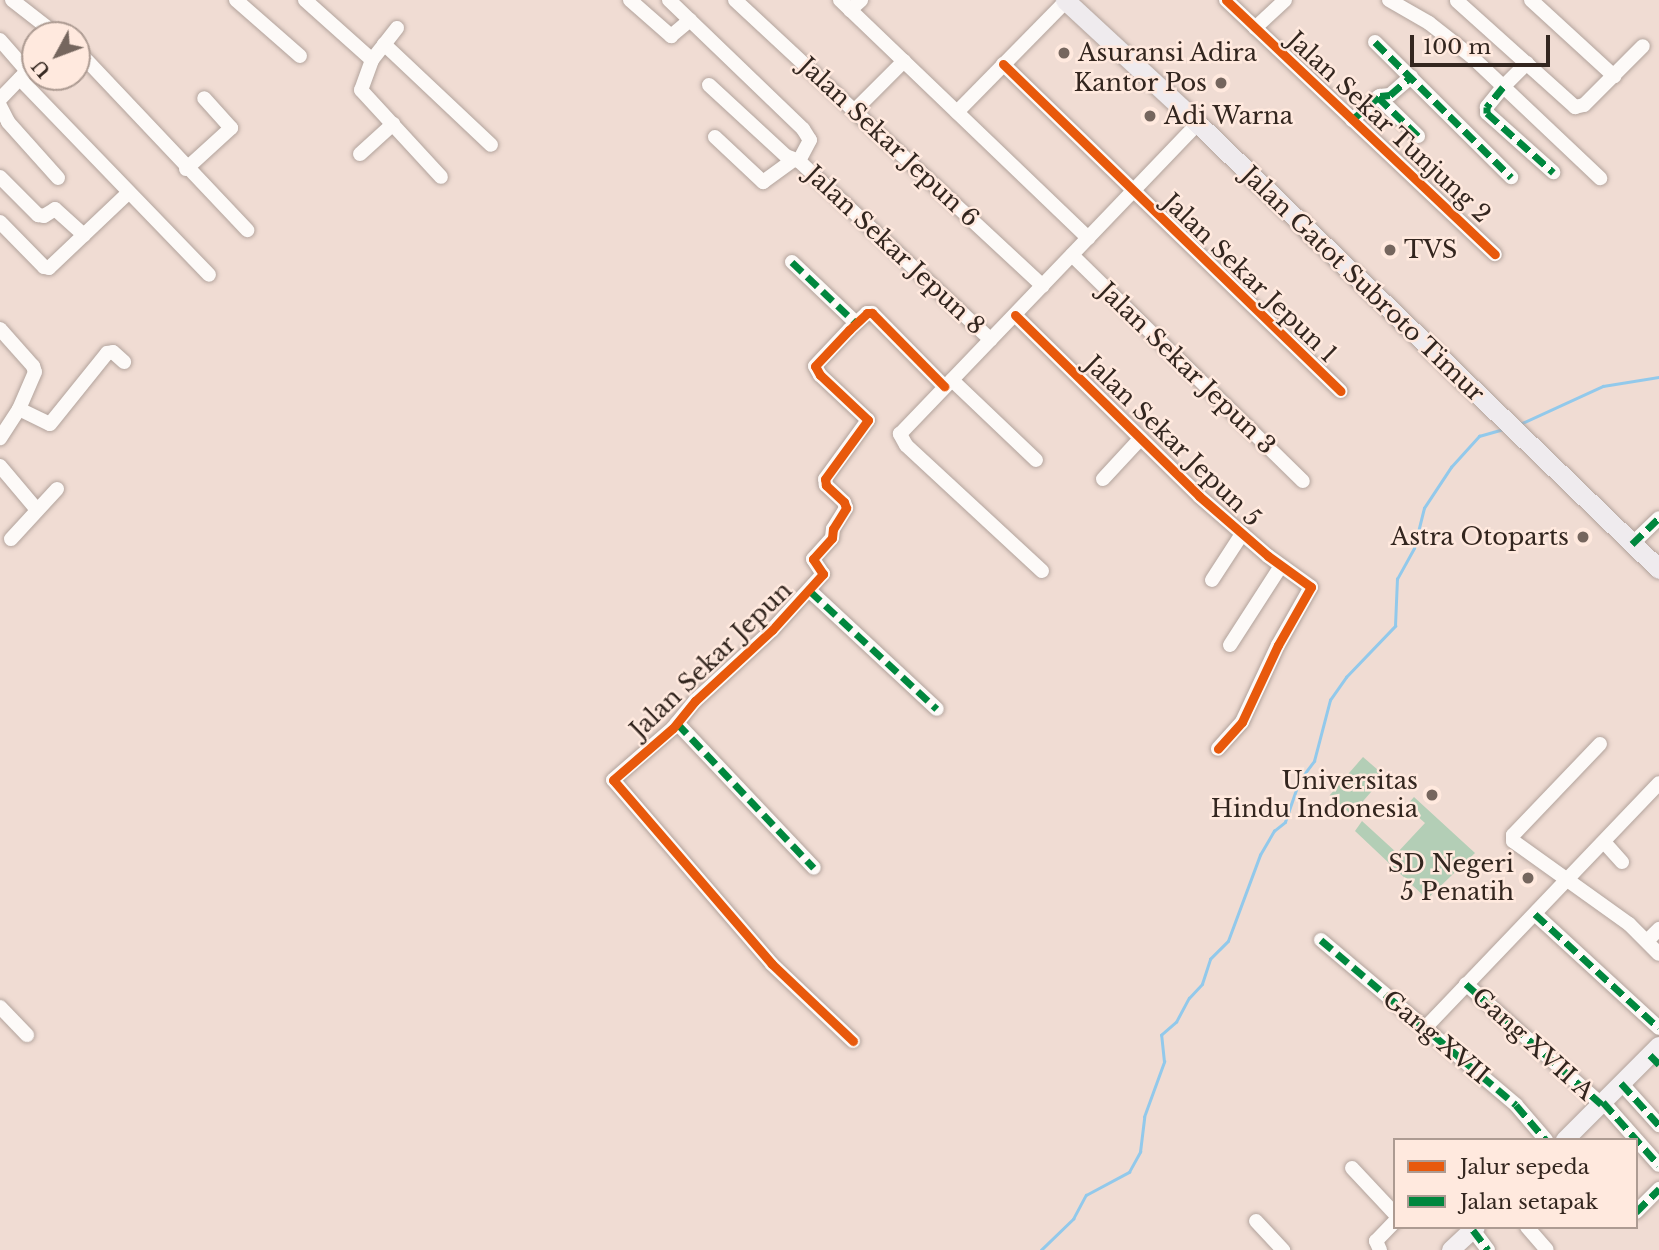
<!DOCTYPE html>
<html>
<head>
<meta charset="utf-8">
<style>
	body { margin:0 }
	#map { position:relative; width:1659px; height:1250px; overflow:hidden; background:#f0dcd3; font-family:"Libre Baskerville",serif }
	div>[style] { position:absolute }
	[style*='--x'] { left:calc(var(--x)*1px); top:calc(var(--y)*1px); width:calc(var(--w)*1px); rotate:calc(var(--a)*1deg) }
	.green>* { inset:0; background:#b3ceb6; transform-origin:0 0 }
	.stream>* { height:2.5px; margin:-1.25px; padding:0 1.25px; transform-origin:1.25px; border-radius:1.25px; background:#92c9eb }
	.roads { filter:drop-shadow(0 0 2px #b2a39c) drop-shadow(0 0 2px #b2a39c) }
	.minor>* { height:14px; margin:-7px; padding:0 7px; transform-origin:7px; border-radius:7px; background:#fdfaf8 }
	.major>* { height:18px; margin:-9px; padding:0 9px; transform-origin:9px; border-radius:9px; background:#f4f0f2 }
	.highway>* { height:19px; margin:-9.5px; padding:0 9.5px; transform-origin:9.5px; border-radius:9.5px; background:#efebee }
	.quiet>* { height:7px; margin-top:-3.5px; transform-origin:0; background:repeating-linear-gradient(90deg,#00873e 0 14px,transparent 0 21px) }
	.cycleway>* { height:9px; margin:-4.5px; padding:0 4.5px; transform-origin:4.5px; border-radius:4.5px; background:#e8590c }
	.dots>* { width:19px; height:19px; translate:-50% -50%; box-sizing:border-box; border:4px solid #ffe9de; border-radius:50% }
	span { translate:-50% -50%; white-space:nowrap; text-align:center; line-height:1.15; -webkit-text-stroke:5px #ffe9de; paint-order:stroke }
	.poi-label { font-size:24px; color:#33261f }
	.left { translate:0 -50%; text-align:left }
	.right { translate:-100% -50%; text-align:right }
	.street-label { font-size:24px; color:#33261f }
	.legend { position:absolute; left:1393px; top:1138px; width:245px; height:91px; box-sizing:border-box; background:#ffe9de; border:2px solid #ad9b92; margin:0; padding:9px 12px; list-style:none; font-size:21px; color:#33261f }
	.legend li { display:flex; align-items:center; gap:14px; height:35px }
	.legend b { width:35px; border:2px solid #ad9b92 }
	.north { position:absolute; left:21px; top:21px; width:70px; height:70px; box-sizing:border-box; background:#ffe9de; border:2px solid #ad9b92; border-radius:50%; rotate:229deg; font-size:19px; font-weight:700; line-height:28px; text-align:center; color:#33261f }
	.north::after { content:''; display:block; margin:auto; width:24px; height:32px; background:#75665e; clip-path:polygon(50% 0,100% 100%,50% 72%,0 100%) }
	.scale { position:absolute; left:1410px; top:35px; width:140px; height:32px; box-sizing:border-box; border:4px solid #33261f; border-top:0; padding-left:9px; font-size:21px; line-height:24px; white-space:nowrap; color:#33261f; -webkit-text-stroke:5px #ffe9de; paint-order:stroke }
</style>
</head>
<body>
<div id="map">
	<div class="green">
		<i style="left:1363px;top:757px;width:29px;height:51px;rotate:41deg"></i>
		<i style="clip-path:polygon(1414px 797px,1475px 853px,1427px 899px,1355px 831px,1362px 821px,1397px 853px,1425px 823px,1406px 806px)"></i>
	</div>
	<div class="stream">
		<i style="--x:1520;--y:424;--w:91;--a:-24.6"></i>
		<i style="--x:1603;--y:386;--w:57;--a:-9.1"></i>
		<i style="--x:1041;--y:1250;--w:45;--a:-44.1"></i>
		<i style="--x:1073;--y:1219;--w:27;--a:-62"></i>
		<i style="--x:1086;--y:1195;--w:49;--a:-28.1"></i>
		<i style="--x:1129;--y:1172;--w:23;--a:-61"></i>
		<i style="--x:1140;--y:1152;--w:35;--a:-83"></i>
		<i style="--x:1144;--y:1117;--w:59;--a:-70"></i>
		<i style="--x:1164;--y:1062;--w:27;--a:-96"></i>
		<i style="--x:1161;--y:1035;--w:20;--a:-41"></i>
		<i style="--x:1176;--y:1022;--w:27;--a:-62"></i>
		<i style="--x:1189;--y:998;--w:19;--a:-47"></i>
		<i style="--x:1202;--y:984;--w:26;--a:-72"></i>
		<i style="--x:1210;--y:959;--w:25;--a:-45"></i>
		<i style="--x:1228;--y:941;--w:92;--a:-69.6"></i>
		<i style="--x:1260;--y:855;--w:28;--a:-60"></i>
		<i style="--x:1274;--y:831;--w:14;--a:-39"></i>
		<i style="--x:1285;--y:822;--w:43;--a:-71.1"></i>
		<i style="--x:1299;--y:781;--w:25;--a:-53"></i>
		<i style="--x:1314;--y:761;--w:63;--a:-75.3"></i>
		<i style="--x:1330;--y:700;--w:28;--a:-55"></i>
		<i style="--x:1346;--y:677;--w:71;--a:-46.1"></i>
		<i style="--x:1395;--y:626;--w:47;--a:-87.6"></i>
		<i style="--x:1397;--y:579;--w:35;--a:-61"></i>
		<i style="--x:1414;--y:548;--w:41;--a:-76"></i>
		<i style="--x:1424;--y:508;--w:49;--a:-56.6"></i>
		<i style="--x:1451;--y:467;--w:42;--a:-47.9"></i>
		<i style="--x:1479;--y:436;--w:26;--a:-16"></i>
	</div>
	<div class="roads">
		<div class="minor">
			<i style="--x:12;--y:0;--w:57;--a:37.9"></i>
			<i style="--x:236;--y:0;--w:85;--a:41.2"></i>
			<i style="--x:305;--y:0;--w:90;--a:41.8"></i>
			<i style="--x:630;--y:0;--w:55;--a:41.3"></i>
			<i style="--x:671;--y:36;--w:25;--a:-40"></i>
			<i style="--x:669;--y:0;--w:186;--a:43.9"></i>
			<i style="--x:803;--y:129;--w:13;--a:58"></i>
			<i style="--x:810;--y:140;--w:24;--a:118"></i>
			<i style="--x:735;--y:0;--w:420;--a:42.9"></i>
			<i style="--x:840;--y:0;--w:344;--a:43.8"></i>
			<i style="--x:1226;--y:0;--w:370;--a:43.4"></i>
			<i style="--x:1389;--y:0;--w:46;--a:29.9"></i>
			<i style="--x:1429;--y:23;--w:53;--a:38.2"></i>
			<i style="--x:1471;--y:56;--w:178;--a:43.4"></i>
			<i style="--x:1531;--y:0;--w:113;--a:42.5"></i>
			<i style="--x:1457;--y:1;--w:159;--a:41.9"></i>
			<i style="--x:1575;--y:107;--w:9;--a:-13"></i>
			<i style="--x:1584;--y:105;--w:83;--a:-45"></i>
			<i style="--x:850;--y:10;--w:15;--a:-42"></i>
			<i style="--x:397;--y:28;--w:41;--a:128"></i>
			<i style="--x:372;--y:60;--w:32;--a:110"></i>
			<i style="--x:361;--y:90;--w:118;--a:47.4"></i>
			<i style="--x:1255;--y:28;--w:41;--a:-43"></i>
			<i style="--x:0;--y:40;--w:41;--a:48.9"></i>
			<i style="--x:27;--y:71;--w:39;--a:134"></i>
			<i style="--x:1375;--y:42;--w:192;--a:44.8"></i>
			<i style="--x:384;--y:44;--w:147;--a:43.3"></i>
			<i style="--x:77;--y:50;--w:248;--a:46.6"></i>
			<i style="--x:1527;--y:63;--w:34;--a:135"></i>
			<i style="--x:1503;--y:87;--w:26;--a:129"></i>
			<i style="--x:1487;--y:107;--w:6;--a:90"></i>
			<i style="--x:1487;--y:113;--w:89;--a:41.8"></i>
			<i style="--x:1003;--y:64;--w:470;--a:44.1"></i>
			<i style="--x:20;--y:79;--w:272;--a:46"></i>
			<i style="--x:709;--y:85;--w:105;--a:42.7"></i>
			<i style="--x:786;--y:156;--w:14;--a:21"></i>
			<i style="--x:799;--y:161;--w:262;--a:43"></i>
			<i style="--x:1378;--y:97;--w:56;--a:44.3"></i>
			<i style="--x:0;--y:106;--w:18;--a:63"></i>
			<i style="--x:8;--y:122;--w:75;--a:48.2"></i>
			<i style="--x:856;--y:109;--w:68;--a:-45"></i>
			<i style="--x:957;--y:112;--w:156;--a:-45.5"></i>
			<i style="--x:1352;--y:120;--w:37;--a:-41"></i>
			<i style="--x:1380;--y:96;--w:10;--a:-6"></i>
			<i style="--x:1390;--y:95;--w:28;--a:-41"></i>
			<i style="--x:715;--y:137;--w:66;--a:43.2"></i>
			<i style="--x:763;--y:182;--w:37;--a:-36"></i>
			<i style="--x:360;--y:154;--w:45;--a:-42.3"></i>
			<i style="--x:186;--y:169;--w:61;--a:-42.3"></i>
			<i style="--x:231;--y:128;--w:40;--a:-132"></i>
			<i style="--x:0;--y:177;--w:54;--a:45"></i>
			<i style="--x:38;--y:215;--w:6;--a:9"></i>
			<i style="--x:44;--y:216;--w:13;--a:-32"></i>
			<i style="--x:55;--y:209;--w:39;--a:42"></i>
			<i style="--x:0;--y:222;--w:63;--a:45.6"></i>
			<i style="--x:44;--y:267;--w:5;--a:11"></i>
			<i style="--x:49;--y:268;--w:109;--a:-43.5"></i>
			<i style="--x:1072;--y:255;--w:323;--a:44.4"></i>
			<i style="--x:792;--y:262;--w:88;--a:43.6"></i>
			<i style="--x:1015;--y:315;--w:258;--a:44.5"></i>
			<i style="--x:1199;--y:496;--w:91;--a:41"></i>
			<i style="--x:1268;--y:556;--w:53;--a:35.8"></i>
			<i style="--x:1311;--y:587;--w:67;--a:119.6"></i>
			<i style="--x:1278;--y:645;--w:85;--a:115.1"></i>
			<i style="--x:1242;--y:722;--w:36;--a:132"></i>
			<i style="--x:0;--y:329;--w:50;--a:48.3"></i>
			<i style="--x:33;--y:366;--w:6;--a:72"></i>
			<i style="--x:35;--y:372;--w:40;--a:113.4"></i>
			<i style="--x:19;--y:409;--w:35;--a:123"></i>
			<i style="--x:952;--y:380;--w:116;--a:43.6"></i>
			<i style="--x:19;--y:409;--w:34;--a:26"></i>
			<i style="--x:50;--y:424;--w:91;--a:-51.2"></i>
			<i style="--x:107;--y:353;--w:6;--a:-9"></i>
			<i style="--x:113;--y:352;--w:15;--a:42"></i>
			<i style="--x:0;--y:466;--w:57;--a:49.9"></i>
			<i style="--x:1103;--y:479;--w:54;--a:-47.2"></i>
			<i style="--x:11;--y:539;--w:68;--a:-47.4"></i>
			<i style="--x:1632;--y:544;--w:37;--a:-44"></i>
			<i style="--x:1042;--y:571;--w:185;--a:-137.2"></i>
			<i style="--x:906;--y:445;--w:13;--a:-119"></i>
			<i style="--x:900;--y:434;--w:431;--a:-46.2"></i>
			<i style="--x:1212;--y:580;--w:55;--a:-56.9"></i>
			<i style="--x:810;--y:591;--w:173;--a:42.9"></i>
			<i style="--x:1230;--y:645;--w:94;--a:-57.2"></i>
			<i style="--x:677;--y:723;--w:199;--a:46.6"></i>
			<i style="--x:1600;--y:744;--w:126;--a:133.7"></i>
			<i style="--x:1513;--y:835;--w:6;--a:90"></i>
			<i style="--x:1513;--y:841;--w:143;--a:35.6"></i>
			<i style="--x:1629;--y:924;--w:42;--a:45"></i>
			<i style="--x:1604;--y:842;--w:27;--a:48"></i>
			<i style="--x:1535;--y:914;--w:168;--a:42.6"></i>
			<i style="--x:1321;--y:940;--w:255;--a:40.2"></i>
			<i style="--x:1516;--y:1105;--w:46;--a:49.4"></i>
			<i style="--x:1648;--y:940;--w:16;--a:-45"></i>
			<i style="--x:1466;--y:984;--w:181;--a:41.6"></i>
			<i style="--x:0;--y:1007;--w:39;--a:46"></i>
			<i style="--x:1426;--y:1027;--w:337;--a:-46.3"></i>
			<i style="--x:853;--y:1041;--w:112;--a:-136.5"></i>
			<i style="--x:772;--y:964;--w:243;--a:-130.8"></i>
			<i style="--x:613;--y:780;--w:79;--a:-40.9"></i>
			<i style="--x:673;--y:728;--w:35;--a:-51"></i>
			<i style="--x:695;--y:701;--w:105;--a:-42.7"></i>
			<i style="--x:772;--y:630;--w:76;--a:-47.7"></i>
			<i style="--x:823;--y:574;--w:18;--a:-124"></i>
			<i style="--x:813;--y:559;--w:28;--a:-48"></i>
			<i style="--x:832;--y:538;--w:9;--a:-84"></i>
			<i style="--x:833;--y:529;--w:25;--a:-58"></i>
			<i style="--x:846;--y:508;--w:6;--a:-108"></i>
			<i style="--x:844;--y:502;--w:25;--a:-137"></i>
			<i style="--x:826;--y:485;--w:6;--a:-99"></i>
			<i style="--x:825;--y:479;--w:73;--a:-53.9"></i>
			<i style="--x:868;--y:420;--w:66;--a:-136.8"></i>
			<i style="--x:820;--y:375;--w:10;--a:-119"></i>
			<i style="--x:815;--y:366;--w:50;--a:-46.6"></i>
			<i style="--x:849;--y:330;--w:25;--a:-43"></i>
			<i style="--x:867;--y:313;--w:5;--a:0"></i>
			<i style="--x:872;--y:313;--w:103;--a:45.4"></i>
			<i style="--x:1621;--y:1083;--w:57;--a:47.9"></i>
			<i style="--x:1603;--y:1102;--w:84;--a:48.4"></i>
			<i style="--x:1352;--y:1168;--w:63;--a:46.9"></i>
			<i style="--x:1636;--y:1212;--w:33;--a:-45"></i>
			<i style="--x:1256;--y:1221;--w:40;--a:47"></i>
			<i style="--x:1527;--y:1227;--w:30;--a:49"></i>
			<i style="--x:1473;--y:1230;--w:25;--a:53"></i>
			<i style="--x:1380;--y:1250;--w:10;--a:-114"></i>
			<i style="--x:1376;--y:1241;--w:28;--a:-46"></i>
		</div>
		<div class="major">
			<i style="--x:1565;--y:1140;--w:133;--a:-45"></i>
			<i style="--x:1451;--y:1250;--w:34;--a:-43"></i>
		</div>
		<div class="highway">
			<i style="--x:1065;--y:0;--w:169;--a:42.8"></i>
			<i style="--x:1189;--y:115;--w:653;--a:44.01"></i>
		</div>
	</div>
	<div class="quiet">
		<i style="--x:1375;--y:42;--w:192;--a:44.8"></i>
		<i style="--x:1503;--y:87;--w:26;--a:129"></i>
		<i style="--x:1487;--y:107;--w:6;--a:90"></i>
		<i style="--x:1487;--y:113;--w:89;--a:41.8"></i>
		<i style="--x:1378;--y:97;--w:56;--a:44.3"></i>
		<i style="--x:1352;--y:120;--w:37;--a:-41"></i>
		<i style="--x:1380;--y:96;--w:10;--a:-6"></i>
		<i style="--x:1390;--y:95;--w:28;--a:-41"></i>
		<i style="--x:792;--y:262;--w:88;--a:43.6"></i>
		<i style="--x:1632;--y:544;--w:37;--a:-44"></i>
		<i style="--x:810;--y:591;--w:173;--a:42.9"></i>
		<i style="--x:677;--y:723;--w:199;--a:46.6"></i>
		<i style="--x:1535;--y:914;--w:168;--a:42.6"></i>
		<i style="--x:1321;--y:940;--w:255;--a:40.2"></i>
		<i style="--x:1516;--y:1105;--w:46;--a:49.4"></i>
		<i style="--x:1466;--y:984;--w:181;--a:41.6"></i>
		<i style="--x:1650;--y:1055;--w:13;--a:45"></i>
		<i style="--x:1621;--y:1083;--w:57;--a:47.9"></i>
		<i style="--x:1603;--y:1102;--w:84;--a:48.4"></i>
		<i style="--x:1636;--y:1212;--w:33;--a:-45"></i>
		<i style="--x:1473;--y:1230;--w:25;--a:53"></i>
	</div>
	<div class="cycleway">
		<i style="--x:1226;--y:0;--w:370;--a:43.4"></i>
		<i style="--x:1003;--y:64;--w:470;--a:44.1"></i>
		<i style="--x:1015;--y:315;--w:258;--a:44.5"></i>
		<i style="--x:1199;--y:496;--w:91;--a:41"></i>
		<i style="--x:1268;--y:556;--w:53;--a:35.8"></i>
		<i style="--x:1311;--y:587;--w:67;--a:119.6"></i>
		<i style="--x:1278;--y:645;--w:85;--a:115.1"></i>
		<i style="--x:1242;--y:722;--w:36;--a:132"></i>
		<i style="--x:853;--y:1041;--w:112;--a:-136.5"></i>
		<i style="--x:772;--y:964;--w:243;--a:-130.8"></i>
		<i style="--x:613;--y:780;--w:79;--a:-40.9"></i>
		<i style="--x:673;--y:728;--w:35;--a:-51"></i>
		<i style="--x:695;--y:701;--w:105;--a:-42.7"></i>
		<i style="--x:772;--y:630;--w:76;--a:-47.7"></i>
		<i style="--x:823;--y:574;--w:18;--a:-124"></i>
		<i style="--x:813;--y:559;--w:28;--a:-48"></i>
		<i style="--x:832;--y:538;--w:9;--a:-84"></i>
		<i style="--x:833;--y:529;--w:25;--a:-58"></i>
		<i style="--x:846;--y:508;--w:6;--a:-108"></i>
		<i style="--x:844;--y:502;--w:25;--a:-137"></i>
		<i style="--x:826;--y:485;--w:6;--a:-99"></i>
		<i style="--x:825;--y:479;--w:73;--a:-53.9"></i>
		<i style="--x:868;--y:420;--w:66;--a:-136.8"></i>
		<i style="--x:820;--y:375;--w:10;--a:-119"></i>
		<i style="--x:815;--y:366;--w:50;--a:-46.6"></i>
		<i style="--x:849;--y:330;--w:25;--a:-43"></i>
		<i style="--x:867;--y:313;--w:5;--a:0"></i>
		<i style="--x:872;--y:313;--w:103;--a:45.4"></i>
	</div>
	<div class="dots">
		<i style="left:1064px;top:53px;background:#75665e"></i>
		<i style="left:1221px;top:83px;background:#75665e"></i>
		<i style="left:1150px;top:116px;background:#75665e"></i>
		<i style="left:1390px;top:250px;background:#75665e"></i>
		<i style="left:1583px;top:537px;background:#75665e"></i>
		<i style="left:1432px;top:795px;background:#75665e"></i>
		<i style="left:1528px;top:878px;background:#75665e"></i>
	</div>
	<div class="poi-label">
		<span class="left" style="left:1078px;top:53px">Asuransi Adira</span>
		<span class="right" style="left:1207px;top:83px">Kantor Pos</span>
		<span class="left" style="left:1164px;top:116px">Adi Warna</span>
		<span class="left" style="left:1404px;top:250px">TVS</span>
		<span class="right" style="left:1569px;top:537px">Astra Otoparts</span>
		<span class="right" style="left:1418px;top:795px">Universitas<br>Hindu Indonesia</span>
		<span class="right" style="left:1514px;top:878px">SD Negeri<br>5 Penatih</span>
	</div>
	<div class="street-label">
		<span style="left:1389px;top:127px;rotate:43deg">Jalan Sekar Tunjung 2</span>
		<span style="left:889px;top:142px;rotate:43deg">Jalan Sekar Jepun 6</span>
		<span style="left:895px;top:250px;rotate:43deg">Jalan Sekar Jepun 8</span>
		<span style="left:1250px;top:278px;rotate:44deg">Jalan Sekar Jepun 1</span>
		<span style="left:1363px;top:284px;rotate:44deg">Jalan Gatot Subroto Timur</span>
		<span style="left:1187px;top:368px;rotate:44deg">Jalan Sekar Jepun 3</span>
		<span style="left:1173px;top:441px;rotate:44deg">Jalan Sekar Jepun 5</span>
		<span style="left:711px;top:660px;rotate:-44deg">Jalan Sekar Jepun</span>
		<span style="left:1436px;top:1037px;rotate:40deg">Gang XVII</span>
		<span style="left:1533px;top:1044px;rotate:42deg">Gang XVII A</span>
	</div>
	<ul class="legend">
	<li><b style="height:9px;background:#e8590c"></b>Jalur sepeda</li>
	<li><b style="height:9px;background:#00873e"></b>Jalan setapak</li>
	</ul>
	<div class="north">U</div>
	<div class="scale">100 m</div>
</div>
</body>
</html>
